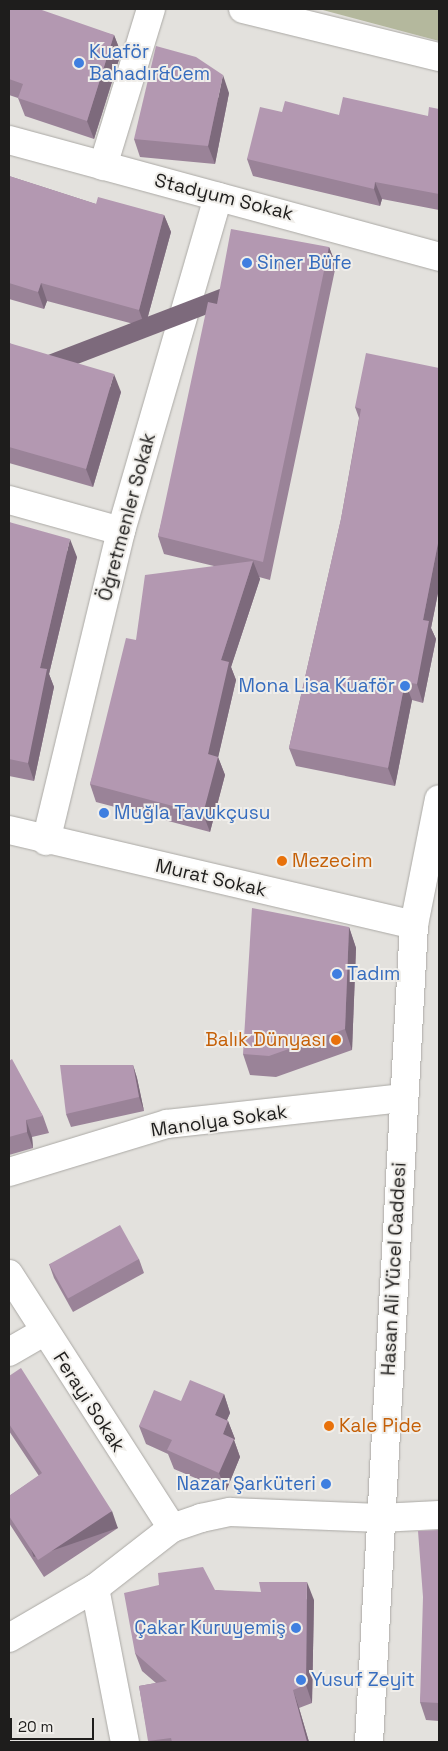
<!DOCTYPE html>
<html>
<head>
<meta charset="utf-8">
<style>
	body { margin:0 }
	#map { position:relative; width:448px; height:1751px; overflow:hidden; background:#e3e1dd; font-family:"Space Grotesk",sans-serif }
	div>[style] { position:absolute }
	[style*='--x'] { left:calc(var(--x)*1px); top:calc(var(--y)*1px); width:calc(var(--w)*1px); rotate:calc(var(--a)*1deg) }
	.green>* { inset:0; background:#b4b89d }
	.roads { filter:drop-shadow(0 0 1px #aba9a5) drop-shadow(0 0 1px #aba9a5) }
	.minor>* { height:28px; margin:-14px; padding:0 14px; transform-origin:14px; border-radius:14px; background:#fff }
	.tertiary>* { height:28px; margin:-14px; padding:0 14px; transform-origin:14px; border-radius:14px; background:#fff }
	.secondary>* { height:28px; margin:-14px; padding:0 14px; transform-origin:14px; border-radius:14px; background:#fff }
	.wall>* { inset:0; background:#9a8398 }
	.shaded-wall>* { inset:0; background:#7d6a7c; transform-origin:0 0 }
	.building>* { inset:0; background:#b398b1; transform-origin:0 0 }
	.dots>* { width:14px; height:14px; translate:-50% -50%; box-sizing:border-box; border:2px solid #f0eeea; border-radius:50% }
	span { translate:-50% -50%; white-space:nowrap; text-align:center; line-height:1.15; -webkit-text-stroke:4px #f0eeea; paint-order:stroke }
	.shop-label { font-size:19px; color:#366cbe }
	.left { translate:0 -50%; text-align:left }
	.right { translate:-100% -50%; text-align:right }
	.street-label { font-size:19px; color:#1e1d1c }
	.food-label { font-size:19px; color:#c56008 }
	.frame { position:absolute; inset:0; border:10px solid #1e1d1c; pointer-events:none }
	.scale { position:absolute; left:10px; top:1718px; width:84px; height:22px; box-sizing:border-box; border:2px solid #1e1d1c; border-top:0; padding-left:6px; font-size:15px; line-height:18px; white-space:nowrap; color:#1e1d1c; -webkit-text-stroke:4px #f0eeea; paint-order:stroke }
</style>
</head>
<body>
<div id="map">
	<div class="green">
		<i style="clip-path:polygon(319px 9px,439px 9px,439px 41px)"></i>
	</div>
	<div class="roads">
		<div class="minor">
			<i style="--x:9;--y:140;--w:446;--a:15.2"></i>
			<i style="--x:103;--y:166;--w:164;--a:-73"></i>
			<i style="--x:9;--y:500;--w:116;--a:15.5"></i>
			<i style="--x:9;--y:830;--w:416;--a:13.2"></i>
			<i style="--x:46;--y:841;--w:319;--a:-76.4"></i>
			<i style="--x:121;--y:531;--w:348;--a:-73.8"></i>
			<i style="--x:9;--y:1172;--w:165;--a:-16.9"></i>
			<i style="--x:167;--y:1124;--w:238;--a:-6.3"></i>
			<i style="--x:9;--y:1274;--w:302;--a:57.3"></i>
			<i style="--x:9;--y:1352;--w:39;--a:-30"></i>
			<i style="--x:95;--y:1588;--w:157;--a:79"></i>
		</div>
		<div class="tertiary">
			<i style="--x:9;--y:1638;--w:99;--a:-30.2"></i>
			<i style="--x:95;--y:1588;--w:98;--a:-37.9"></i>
			<i style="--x:172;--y:1528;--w:31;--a:-19"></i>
			<i style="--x:201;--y:1518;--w:30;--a:-12"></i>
			<i style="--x:230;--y:1512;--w:150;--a:2.3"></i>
			<i style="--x:380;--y:1518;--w:59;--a:-2.9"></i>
		</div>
		<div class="secondary">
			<i style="--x:243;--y:9;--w:202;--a:13.8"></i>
			<i style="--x:369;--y:1742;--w:818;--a:-86.85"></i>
			<i style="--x:414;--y:925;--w:128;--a:-78.8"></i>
		</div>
	</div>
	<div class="wall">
		<i style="clip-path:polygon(9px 9px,114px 35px,121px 53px,94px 139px,25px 116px,18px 98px,9px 95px)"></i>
		<i style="clip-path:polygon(229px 93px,215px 164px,140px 157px,134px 139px)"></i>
		<i style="clip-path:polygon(439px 109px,439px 210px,382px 199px,380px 206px,253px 176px,247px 159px,282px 112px,339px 115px,428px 116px)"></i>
		<i style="clip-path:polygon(9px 176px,96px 204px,164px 215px,171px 232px,145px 327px,47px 301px,44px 309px,9px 299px)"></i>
		<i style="clip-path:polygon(329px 247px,336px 265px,270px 580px,259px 577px,260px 579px,231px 667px,236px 680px,218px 757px,225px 775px,210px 832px,96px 802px,90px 784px,136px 640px,214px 566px,164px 554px,158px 536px,217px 304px)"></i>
		<i style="clip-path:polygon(9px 343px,121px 392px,93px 487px,9px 463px)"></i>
		<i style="clip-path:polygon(439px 368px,439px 588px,431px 628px,436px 639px,423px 703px,412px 700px,395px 786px,296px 766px,289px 748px,341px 519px,359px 418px,355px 407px)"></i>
		<i style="clip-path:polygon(9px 522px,77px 557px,49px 674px,54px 687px,34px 781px,9px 776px)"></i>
		<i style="clip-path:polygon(349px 927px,356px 948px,352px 1050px,276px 1077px,250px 1075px,243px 1054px)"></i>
		<i style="clip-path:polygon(9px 1061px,43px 1116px,49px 1133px,32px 1137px,33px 1148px,9px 1155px)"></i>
		<i style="clip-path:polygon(133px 1065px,137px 1078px,144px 1111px,71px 1127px,66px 1114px)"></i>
		<i style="clip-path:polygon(139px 1259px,144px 1273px,73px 1312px,54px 1278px,49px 1264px)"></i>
		<i style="clip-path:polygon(9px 1376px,118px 1528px,44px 1577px,9px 1523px,9px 1496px,39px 1476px,9px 1431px)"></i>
		<i style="clip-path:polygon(224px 1394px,230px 1413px,227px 1420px,228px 1421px,235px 1439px,234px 1440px,240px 1457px,226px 1491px,174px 1469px,168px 1454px,146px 1444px,139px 1426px,181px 1401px)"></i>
		<i style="clip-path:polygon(439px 1530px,439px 1721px,426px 1720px,420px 1702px)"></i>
		<i style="clip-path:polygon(159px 1585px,215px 1590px,314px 1600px,312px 1703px,299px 1708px,309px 1742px,149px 1742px,139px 1686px,156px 1683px,142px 1671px,135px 1653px)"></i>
	</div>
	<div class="shaded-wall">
		<i style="clip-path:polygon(114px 35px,121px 53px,94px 139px,87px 121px)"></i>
		<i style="clip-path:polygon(223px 75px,229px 93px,215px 164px,208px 146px)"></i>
		<i style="clip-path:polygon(375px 182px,382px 199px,380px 206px,374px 189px)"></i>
		<i style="clip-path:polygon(164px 215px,171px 232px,145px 327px,139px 310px)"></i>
		<i style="left:329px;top:247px;width:19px;height:322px;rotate:69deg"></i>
		<i style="clip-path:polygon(41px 283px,47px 301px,44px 309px,38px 292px)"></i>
		<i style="clip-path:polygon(114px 374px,121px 392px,93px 487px,86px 469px)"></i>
		<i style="clip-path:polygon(439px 538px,439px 588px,431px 628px,436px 639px,423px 703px,417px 684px,423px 620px)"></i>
		<i style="clip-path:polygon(70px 539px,77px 557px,49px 674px,54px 687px,34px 781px,28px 763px,40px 668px)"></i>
		<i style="clip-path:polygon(253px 561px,260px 579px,231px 667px,236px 680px,218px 758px,218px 757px,225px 775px,210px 832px,203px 814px,208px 754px,221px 660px)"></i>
		<i style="clip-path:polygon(405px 682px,412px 700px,395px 786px,388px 768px)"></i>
		<i style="clip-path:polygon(349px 927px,356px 948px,352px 1050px,345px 1029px)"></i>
		<i style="clip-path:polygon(133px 1065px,137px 1078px,144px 1111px,139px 1097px)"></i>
		<i style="clip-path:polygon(26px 1120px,32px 1137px,33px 1148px,27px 1132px)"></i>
		<i style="clip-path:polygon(224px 1394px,230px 1413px,221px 1433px,215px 1415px)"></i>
		<i style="clip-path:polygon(228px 1421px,235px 1439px,234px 1440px,240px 1457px,226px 1491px,219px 1473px,223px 1434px)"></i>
		<i style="left:112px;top:1511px;width:18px;height:89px;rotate:71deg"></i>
		<i style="clip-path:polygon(307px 1582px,314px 1600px,312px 1703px,306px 1685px)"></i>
		<i style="clip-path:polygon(293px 1690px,299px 1708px,309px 1742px,307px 1742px)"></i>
	</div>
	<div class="building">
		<i style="clip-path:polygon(9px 9px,39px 9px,114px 35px,87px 121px,18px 98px,23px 84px,9px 79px)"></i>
		<i style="clip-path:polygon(156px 46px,196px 57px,223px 75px,208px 146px,134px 139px)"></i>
		<i style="clip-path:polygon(343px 97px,428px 116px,429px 107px,439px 109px,439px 194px,375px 182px,374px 189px,247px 159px,260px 107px,282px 112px,285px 101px,339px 115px)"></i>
		<i style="clip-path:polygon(9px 176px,96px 204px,98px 197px,164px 215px,139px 310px,41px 283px,38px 292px,9px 283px)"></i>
		<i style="clip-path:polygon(231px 229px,329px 247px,263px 562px,158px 536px,208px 302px,217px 304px)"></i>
		<i style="clip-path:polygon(9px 343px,114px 374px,86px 469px,9px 447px)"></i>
		<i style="clip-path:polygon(366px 353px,439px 368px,439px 538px,423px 620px,429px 621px,417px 684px,405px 682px,388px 768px,289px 748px,341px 519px,361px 409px,355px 407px)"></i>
		<i style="clip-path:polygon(9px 522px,70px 539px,40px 668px,47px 669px,28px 763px,9px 759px)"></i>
		<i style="clip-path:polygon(253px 561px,221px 660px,229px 662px,208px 754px,218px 757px,203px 814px,90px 784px,126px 638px,136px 640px,145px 575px)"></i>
		<i style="clip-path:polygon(252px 908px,349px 927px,345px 1029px,269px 1056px,243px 1054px)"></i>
		<i style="clip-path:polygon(12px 1059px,43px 1116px,26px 1120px,27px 1132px,9px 1137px,9px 1061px)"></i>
		<i style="clip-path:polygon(60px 1065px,133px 1065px,139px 1097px,66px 1114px)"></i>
		<i style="left:120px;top:1225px;width:39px;height:81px;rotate:61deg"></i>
		<i style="clip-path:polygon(21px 1368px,112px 1511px,38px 1560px,9px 1516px,9px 1496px,42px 1473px,9px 1424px,9px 1376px)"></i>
		<i style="clip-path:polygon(190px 1380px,224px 1394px,215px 1415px,228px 1421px,223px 1434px,234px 1439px,219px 1473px,167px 1450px,172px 1440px,139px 1426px,154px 1390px,181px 1401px)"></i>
		<i style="clip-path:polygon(439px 1530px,439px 1703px,420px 1702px,423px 1597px,418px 1531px)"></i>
		<i style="clip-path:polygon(203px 1567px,215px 1590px,261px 1592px,259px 1582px,307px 1582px,306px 1685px,293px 1690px,307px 1742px,172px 1742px,171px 1738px,148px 1741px,139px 1686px,167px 1681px,135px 1653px,124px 1593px,159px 1585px,158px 1573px)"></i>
	</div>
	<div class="dots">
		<i style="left:79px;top:63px;background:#3f7fe0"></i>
		<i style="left:247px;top:263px;background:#3f7fe0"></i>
		<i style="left:405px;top:686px;background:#3f7fe0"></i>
		<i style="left:104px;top:813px;background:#3f7fe0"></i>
		<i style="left:282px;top:861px;background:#e8710a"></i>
		<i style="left:337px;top:974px;background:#3f7fe0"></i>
		<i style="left:336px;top:1040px;background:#e8710a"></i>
		<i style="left:329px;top:1426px;background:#e8710a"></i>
		<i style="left:326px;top:1484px;background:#3f7fe0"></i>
		<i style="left:296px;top:1628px;background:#3f7fe0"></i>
		<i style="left:301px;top:1680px;background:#3f7fe0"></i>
	</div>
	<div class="shop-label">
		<span class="left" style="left:89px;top:63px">Kuaför<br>Bahadır&amp;Cem</span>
		<span class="left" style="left:257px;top:263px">Siner Büfe</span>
		<span class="right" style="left:395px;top:686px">Mona Lisa Kuaför</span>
		<span class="left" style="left:114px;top:813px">Muğla Tavukçusu</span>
		<span class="left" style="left:347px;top:974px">Tadım</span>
		<span class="right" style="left:316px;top:1484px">Nazar Şarküteri</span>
		<span class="right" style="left:286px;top:1628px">Çakar Kuruyemiş</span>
		<span class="left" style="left:311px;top:1680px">Yusuf Zeyit</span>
	</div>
	<div class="street-label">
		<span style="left:224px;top:197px;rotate:14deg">Stadyum Sokak</span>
		<span style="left:127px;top:517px;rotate:-75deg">Öğretmenler Sokak</span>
		<span style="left:211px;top:878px;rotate:13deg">Murat Sokak</span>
		<span style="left:219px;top:1121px;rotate:-8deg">Manolya Sokak</span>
		<span style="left:394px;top:1269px;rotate:-87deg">Hasan Ali Yücel Caddesi</span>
		<span style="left:89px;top:1402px;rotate:57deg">Ferayi Sokak</span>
	</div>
	<div class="food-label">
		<span class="left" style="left:292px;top:861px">Mezecim</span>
		<span class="right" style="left:326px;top:1040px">Balık Dünyası</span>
		<span class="left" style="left:339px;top:1426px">Kale Pide</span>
	</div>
	<div class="frame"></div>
	<div class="scale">20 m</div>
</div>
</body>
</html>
